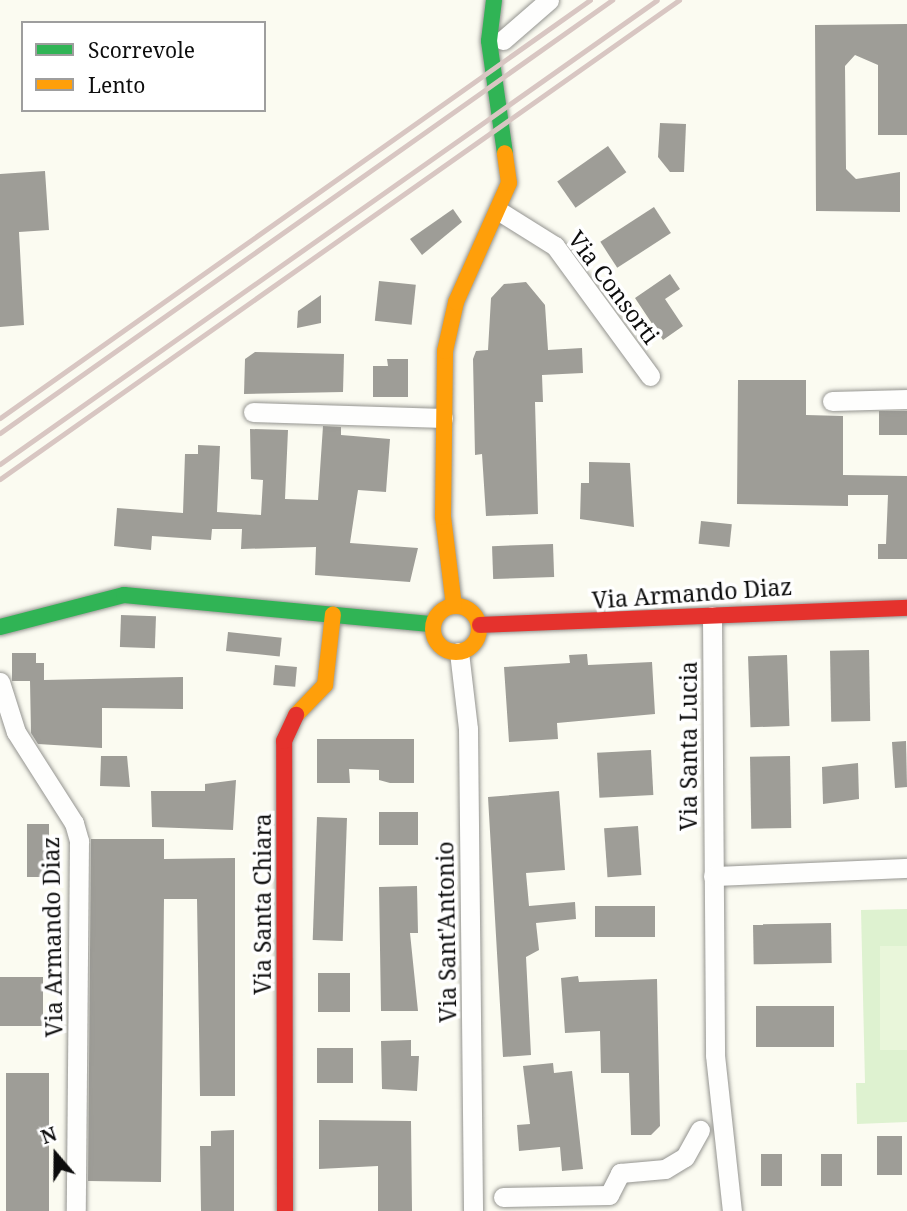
<!DOCTYPE html>
<html>
<head>
<meta charset="utf-8">
<style>
	body { margin:0 }
	#map { position:relative; width:907px; height:1211px; overflow:hidden; background:#fbfbf1; font-family:"Noto Serif",serif }
	div>[style] { position:absolute }
	[style*='--x'] { left:calc(var(--x)*1px); top:calc(var(--y)*1px); width:calc(var(--w)*1px); rotate:calc(var(--a)*1deg) }
	.green>* { inset:0; background:#def2d0 }
	.pitch>* { inset:0; background:#e9f6da; transform-origin:0 0 }
	.building>* { inset:0; background:#9e9d97; transform-origin:0 0 }
	.roads { filter:drop-shadow(0 0 2px #949490) drop-shadow(0 0 2px #949490) }
	.street>* { height:19px; margin:-9.5px; padding:0 9.5px; transform-origin:9.5px; border-radius:9.5px; background:#fefefd }
	.fast>* { height:16px; margin:-8px; padding:0 8px; transform-origin:8px; border-radius:8px; background:#30b455 }
	.slow>* { height:16px; margin:-8px; padding:0 8px; transform-origin:8px; border-radius:8px; background:#ff9f0a }
	.slow>.ring { margin:-8px; padding:0; box-sizing:content-box; background:none; border:16px solid #ff9f0a; border-radius:50% }
	.jam>* { height:16px; margin:-8px; padding:0 8px; transform-origin:8px; border-radius:8px; background:#e5322d }
	.rail>* { height:5px; margin:-2.5px; padding:0 2.5px; transform-origin:2.5px; border-radius:2.5px; background:#d8c6c2 }
	span { translate:-50% -50%; white-space:nowrap; text-align:center; line-height:1.15; -webkit-text-stroke:7px #fff; paint-order:stroke }
	.street-label { font-size:23px; color:#0d0d0d }
	.legend { position:absolute; left:21px; top:21px; width:245px; height:91px; box-sizing:border-box; background:#fff; border:2px solid #9e9e9e; margin:0; padding:9px 12px; list-style:none; font-size:21px; color:#0d0d0d }
	.legend li { display:flex; align-items:center; gap:14px; height:35px }
	.legend b { width:35px; border:2px solid #9e9e9e }
	.north { position:absolute; left:21px; top:1120px; width:70px; height:70px; -webkit-text-stroke:5px #fff; paint-order:stroke; rotate:340deg; font-size:19px; font-weight:700; line-height:28px; text-align:center; color:#0d0d0d }
	.north::after { content:''; display:block; margin:auto; width:24px; height:32px; background:#0d0d0d; clip-path:polygon(50% 0,100% 100%,50% 72%,0 100%) }
</style>
</head>
<body>
<div id="map">
	<div class="green">
		<i style="clip-path:polygon(907px 909px,907px 1122px,857px 1124px,856px 1083px,865px 1083px,861px 910px)"></i>
	</div>
	<div class="pitch">
		<i style="left:907px;top:946px;width:104px;height:27px;rotate:90deg"></i>
	</div>
	<div class="building">
		<i style="clip-path:polygon(907px 24px,907px 135px,878px 135px,878px 65px,855px 55px,845px 66px,846px 169px,856px 179px,900px 172px,900px 212px,816px 211px,815px 25px)"></i>
		<i style="clip-path:polygon(660px 123px,686px 124px,684px 172px,670px 172px,658px 157px)"></i>
		<i style="left:608px;top:146px;width:32px;height:62px;rotate:55deg"></i>
		<i style="clip-path:polygon(45px 171px,49px 230px,19px 232px,24px 325px,0 327px,0 174px)"></i>
		<i style="left:654px;top:207px;width:31px;height:64px;rotate:57deg"></i>
		<i style="clip-path:polygon(453px 209px,462px 222px,422px 255px,410px 239px)"></i>
		<i style="clip-path:polygon(670px 274px,680px 289px,665px 299px,683px 326px,663px 340px,635px 298px)"></i>
		<i style="left:379px;top:281px;width:37px;height:40px;rotate:6deg"></i>
		<i style="clip-path:polygon(526px 282px,545px 305px,548px 350px,582px 348px,583px 373px,542px 375px,543px 402px,535px 402px,538px 514px,486px 516px,482px 454px,475px 455px,473px 359px,476px 351px,488px 350px,491px 298px,504px 284px)"></i>
		<i style="clip-path:polygon(321px 295px,321px 323px,297px 328px,298px 311px)"></i>
		<i style="clip-path:polygon(255px 352px,344px 354px,343px 392px,244px 394px,245px 359px)"></i>
		<i style="clip-path:polygon(387px 359px,408px 359px,408px 397px,373px 397px,373px 366px,388px 366px)"></i>
		<i style="clip-path:polygon(738px 380px,806px 380px,806px 415px,843px 416px,843px 475px,907px 476px,907px 559px,878px 559px,878px 544px,886px 544px,888px 495px,848px 495px,848px 506px,737px 504px)"></i>
		<i style="left:907px;top:411px;width:24px;height:28px;rotate:90deg"></i>
		<i style="clip-path:polygon(323px 426px,341px 427px,341px 435px,390px 439px,386px 492px,358px 490px,350px 543px,418px 548px,410px 582px,315px 575px,316px 547px,241px 549px,242px 529px,212px 529px,211px 540px,152px 536px,151px 550px,114px 546px,117px 508px,183px 513px,185px 454px,198px 454px,198px 445px,220px 446px,217px 512px,261px 515px,263px 480px,251px 479px,250px 429px,288px 430px,285px 499px,318px 500px)"></i>
		<i style="clip-path:polygon(589px 462px,630px 463px,634px 527px,580px 519px,581px 483px,589px 483px)"></i>
		<i style="left:701px;top:521px;width:31px;height:23px;rotate:6deg"></i>
		<i style="left:553px;top:544px;width:33px;height:61px;rotate:88deg"></i>
		<i style="left:121px;top:615px;width:35px;height:32px;rotate:2deg"></i>
		<i style="left:228px;top:632px;width:54px;height:19px;rotate:6deg"></i>
		<i style="left:869px;top:650px;width:71px;height:39px;rotate:89deg"></i>
		<i style="clip-path:polygon(12px 653px,36px 653px,36px 663px,44px 663px,44px 680px,183px 677px,183px 709px,102px 708px,102px 748px,38px 744px,31px 733px,30px 681px,12px 681px)"></i>
		<i style="clip-path:polygon(587px 654px,588px 665px,652px 662px,655px 714px,557px 723px,558px 739px,509px 742px,504px 667px,570px 663px,569px 655px)"></i>
		<i style="left:787px;top:655px;width:71px;height:39px;rotate:88deg"></i>
		<i style="left:275px;top:665px;width:22px;height:20px;rotate:5deg"></i>
		<i style="clip-path:polygon(317px 739px,414px 739px,414px 783px,390px 783px,379px 780px,379px 770px,349px 769px,350px 783px,317px 783px)"></i>
		<i style="clip-path:polygon(906px 741px,907px 787px,895px 788px,892px 742px)"></i>
		<i style="left:651px;top:750px;width:45px;height:54px;rotate:87deg"></i>
		<i style="clip-path:polygon(101px 756px,127px 756px,130px 787px,100px 786px)"></i>
		<i style="left:790px;top:756px;width:72px;height:40px;rotate:89deg"></i>
		<i style="clip-path:polygon(858px 763px,859px 799px,823px 804px,822px 767px)"></i>
		<i style="clip-path:polygon(236px 780px,233px 830px,152px 827px,151px 791px,205px 791px,205px 784px)"></i>
		<i style="clip-path:polygon(559px 791px,565px 870px,526px 873px,529px 906px,575px 902px,576px 919px,536px 923px,539px 950px,526px 957px,531px 1055px,503px 1057px,488px 797px)"></i>
		<i style="left:379px;top:812px;width:39px;height:33px"></i>
		<i style="left:317px;top:817px;width:30px;height:123px;rotate:2deg"></i>
		<i style="left:27px;top:824px;width:22px;height:53px"></i>
		<i style="left:638px;top:826px;width:49px;height:34px;rotate:86deg"></i>
		<i style="clip-path:polygon(91px 839px,164px 839px,164px 859px,235px 858px,235px 1096px,200px 1096px,197px 899px,164px 899px,161px 1182px,88px 1181px)"></i>
		<i style="clip-path:polygon(417px 886px,418px 933px,410px 933px,418px 1011px,381px 1011px,379px 887px)"></i>
		<i style="left:655px;top:906px;width:31px;height:60px;rotate:90deg"></i>
		<i style="left:831px;top:923px;width:40px;height:78px;rotate:89deg"></i>
		<i style="left:318px;top:973px;width:32px;height:39px"></i>
		<i style="clip-path:polygon(578px 976px,579px 982px,657px 979px,660px 1126px,651px 1135px,631px 1135px,629px 1073px,601px 1073px,600px 1031px,565px 1033px,561px 978px)"></i>
		<i style="left:0;top:977px;width:43px;height:49px"></i>
		<i style="left:834px;top:1006px;width:41px;height:78px;rotate:90deg"></i>
		<i style="clip-path:polygon(411px 1040px,411px 1056px,419px 1056px,417px 1091px,382px 1089px,381px 1041px)"></i>
		<i style="left:317px;top:1048px;width:36px;height:35px"></i>
		<i style="clip-path:polygon(553px 1063px,554px 1073px,572px 1071px,583px 1169px,562px 1171px,560px 1147px,519px 1151px,517px 1125px,530px 1124px,523px 1066px)"></i>
		<i style="left:6px;top:1073px;width:43px;height:138px"></i>
		<i style="clip-path:polygon(319px 1120px,411px 1121px,412px 1211px,378px 1211px,378px 1166px,319px 1169px)"></i>
		<i style="clip-path:polygon(234px 1130px,234px 1211px,201px 1211px,200px 1146px,211px 1146px,211px 1131px)"></i>
		<i style="left:877px;top:1136px;width:25px;height:39px"></i>
		<i style="left:761px;top:1154px;width:21px;height:32px"></i>
		<i style="left:821px;top:1154px;width:21px;height:32px"></i>
	</div>
	<div class="roads">
		<div class="street">
			<i style="--x:503;--y:40;--w:61;--a:-41"></i>
			<i style="--x:499;--y:211;--w:66;--a:32"></i>
			<i style="--x:555;--y:246;--w:161;--a:53.8"></i>
			<i style="--x:832;--y:401;--w:75;--a:-1.5"></i>
			<i style="--x:253;--y:412;--w:190;--a:1.8"></i>
			<i style="--x:712;--y:616;--w:439;--a:89.6"></i>
			<i style="--x:715;--y:1055;--w:157;--a:83.8"></i>
			<i style="--x:459;--y:652;--w:78;--a:83.3"></i>
			<i style="--x:468;--y:729;--w:482;--a:89.4"></i>
			<i style="--x:0;--y:682;--w:52;--a:72.3"></i>
			<i style="--x:16;--y:732;--w:108;--a:57.5"></i>
			<i style="--x:74;--y:823;--w:19;--a:74"></i>
			<i style="--x:79;--y:841;--w:370;--a:90.5"></i>
			<i style="--x:713;--y:876;--w:194;--a:-2.4"></i>
			<i style="--x:503;--y:1197;--w:106;--a:-1.1"></i>
			<i style="--x:609;--y:1195;--w:25;--a:-63"></i>
			<i style="--x:620;--y:1173;--w:45;--a:-5.1"></i>
			<i style="--x:665;--y:1169;--w:23;--a:-31"></i>
			<i style="--x:685;--y:1157;--w:31;--a:-61"></i>
		</div>
		<div class="fast">
			<i style="--x:494;--y:0;--w:41;--a:97"></i>
			<i style="--x:489;--y:41;--w:113;--a:81.9"></i>
			<i style="--x:0;--y:627;--w:128;--a:-14.5"></i>
			<i style="--x:124;--y:595;--w:310;--a:5.4"></i>
		</div>
		<div class="slow">
			<i class="ring" style="left:433px;top:606px;width:30px;height:30px"></i>
			<i style="--x:454;--y:606;--w:90;--a:-97"></i>
			<i style="--x:443;--y:517;--w:166;--a:-89.3"></i>
			<i style="--x:445;--y:351;--w:50;--a:-77.3"></i>
			<i style="--x:456;--y:302;--w:130;--a:-66"></i>
			<i style="--x:509;--y:183;--w:30;--a:-98"></i>
			<i style="--x:296;--y:715;--w:42;--a:-46"></i>
			<i style="--x:325;--y:685;--w:71;--a:-83.6"></i>
		</div>
		<div class="jam">
			<i style="--x:480;--y:625;--w:427;--a:-2.3"></i>
			<i style="--x:285;--y:1211;--w:470;--a:-90.1"></i>
			<i style="--x:284;--y:741;--w:29;--a:-65"></i>
		</div>
	</div>
	<div class="rail">
		<i style="--x:0;--y:418;--w:723;--a:-35.32"></i>
		<i style="--x:0;--y:433;--w:750;--a:-35.28"></i>
		<i style="--x:0;--y:464;--w:804;--a:-35.23"></i>
		<i style="--x:0;--y:479;--w:831;--a:-35.2"></i>
	</div>
	<div class="street-label">
		<span style="left:614px;top:287px;rotate:53deg">Via Consorti</span>
		<span style="left:692px;top:593px;rotate:-4deg">Via Armando Diaz</span>
		<span style="left:688px;top:746px;rotate:-90deg">Via Santa Lucia</span>
		<span style="left:262px;top:904px;rotate:-90deg">Via Santa Chiara</span>
		<span style="left:446px;top:932px;rotate:-91deg">Via Sant'Antonio</span>
		<span style="left:52px;top:937px;rotate:-91deg">Via Armando Diaz</span>
	</div>
	<ul class="legend">
	<li><b style="height:9px;background:#30b455"></b>Scorrevole</li>
	<li><b style="height:9px;background:#ff9f0a"></b>Lento</li>
	</ul>
	<div class="north">N</div>
</div>
</body>
</html>
